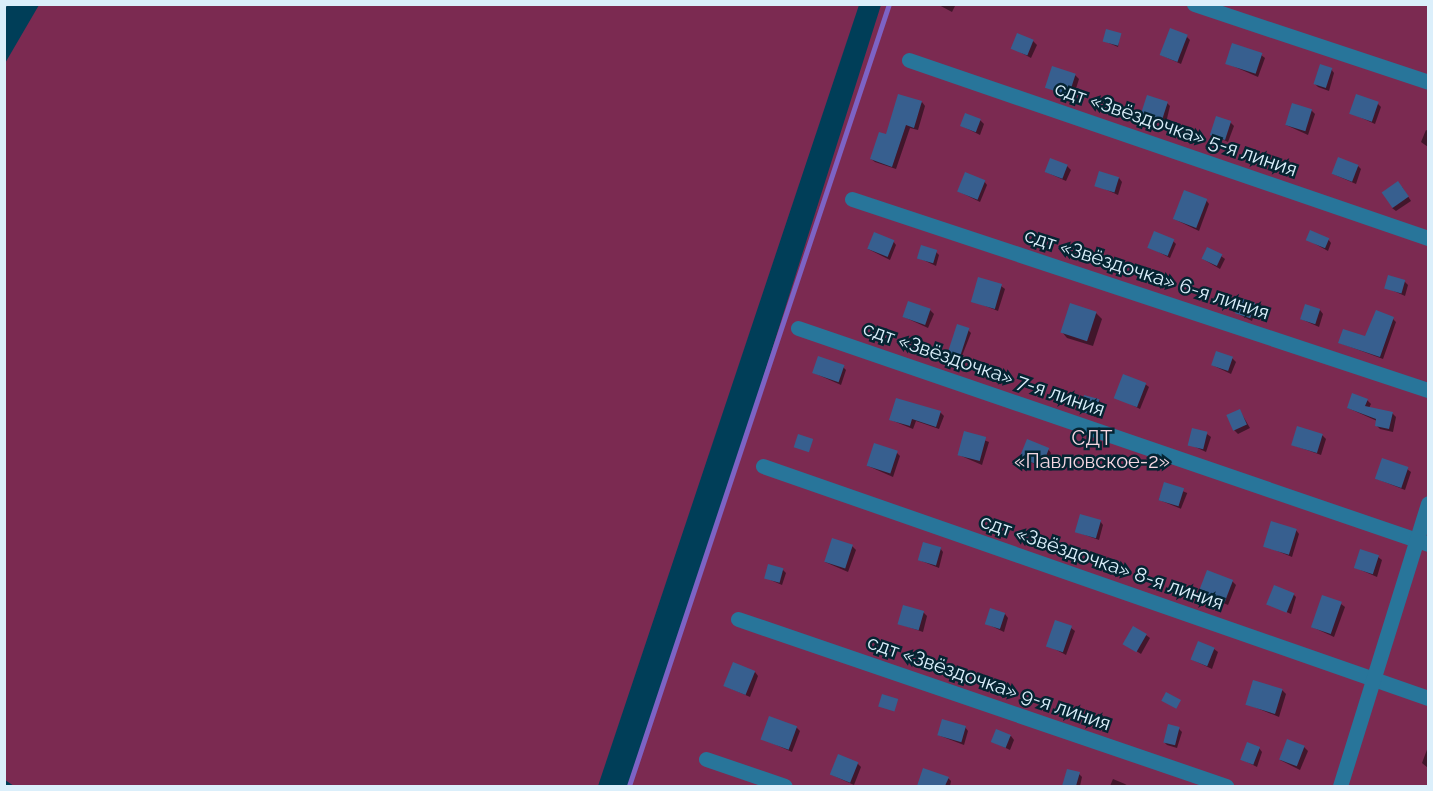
<!DOCTYPE html>
<html>
<head>
<meta charset="utf-8">
<style>
	body { margin:0 }
	#map { position:relative; width:1433px; height:791px; overflow:hidden; background:#003e58; font-family:Raleway,sans-serif }
	div>[style] { position:absolute }
	[style*='--x'] { left:calc(var(--x)*1px); top:calc(var(--y)*1px); width:calc(var(--w)*1px); rotate:calc(var(--a)*1deg) }
	.green>* { inset:0; background:#7b2a51 }
	.shadow>* { inset:0; background:#0007; transform-origin:0 0 }
	.stream>* { height:4.5px; margin:-2.25px; padding:0 2.25px; transform-origin:2.25px; border-radius:2.25px; background:#7d63c5 }
	.building>* { inset:0; background:#375f8f; transform-origin:0 0 }
	.minor>* { height:15px; margin:-7.5px; padding:0 7.5px; transform-origin:7.5px; border-radius:7.5px; background:#28759a }
	.rail>* { height:4.5px; margin-top:-2.25px; transform-origin:0; background:repeating-linear-gradient(90deg,#7099ab 0 12px,transparent 0 18px) }
	span { translate:-50% -50%; white-space:nowrap; text-align:center; line-height:1.15; -webkit-text-stroke:5px #052432; paint-order:stroke }
	.street-label { font-size:20px; color:#dbeffb }
	.park-label { font-size:20px; color:#f5d7e2 }
	.frame { position:absolute; inset:0; border:6px solid #dbeffb; pointer-events:none }
</style>
</head>
<body>
<div id="map">
	<div class="green">
		<i style="clip-path:polygon(39px 5px,859px 5px,598px 786px,14px 786px,5px 780px,4px 65px)"></i>
		<i style="clip-path:polygon(881px 5px,1428px 5px,1428px 786px,629px 786px,720px 514px)"></i>
	</div>
	<div class="shadow">
		<i style="clip-path:polygon(937px 4px,956px 4px,952px 12px)"></i>
		<i style="clip-path:polygon(1120px 35px,1118px 47px,1104px 41px)"></i>
		<i style="clip-path:polygon(1187px 37px,1190px 40px,1181px 64px,1161px 55px)"></i>
		<i style="clip-path:polygon(1033px 41px,1037px 45px,1031px 58px,1012px 48px)"></i>
		<i style="clip-path:polygon(1261px 55px,1265px 58px,1258px 77px,1226px 63px)"></i>
		<i style="clip-path:polygon(1331px 69px,1334px 73px,1329px 91px,1318px 87px,1315px 84px)"></i>
		<i style="clip-path:polygon(1075px 75px,1079px 79px,1073px 98px,1047px 87px)"></i>
		<i style="clip-path:polygon(922px 102px,925px 106px,918px 130px,910px 128px,896px 169px,875px 162px,871px 159px,887px 136px)"></i>
		<i style="clip-path:polygon(1167px 103px,1170px 106px,1166px 123px,1143px 113px)"></i>
		<i style="clip-path:polygon(1378px 104px,1381px 107px,1375px 124px,1351px 113px)"></i>
		<i style="clip-path:polygon(1311px 110px,1315px 114px,1308px 135px,1286px 125px)"></i>
		<i style="clip-path:polygon(980px 120px,984px 124px,980px 135px,962px 126px)"></i>
		<i style="clip-path:polygon(1230px 122px,1234px 126px,1228px 142px,1211px 134px)"></i>
		<i style="clip-path:polygon(1426px 130px,1428px 131px,1428px 147px,1421px 142px)"></i>
		<i style="clip-path:polygon(1067px 166px,1071px 170px,1066px 181px,1046px 172px)"></i>
		<i style="clip-path:polygon(1358px 166px,1361px 169px,1356px 184px,1333px 174px)"></i>
		<i style="clip-path:polygon(1119px 178px,1122px 182px,1118px 195px,1096px 185px)"></i>
		<i style="clip-path:polygon(984px 181px,987px 185px,980px 202px,958px 191px)"></i>
		<i style="clip-path:polygon(1402px 187px,1411px 201px,1396px 211px,1392px 208px)"></i>
		<i style="clip-path:polygon(1206px 200px,1209px 204px,1199px 231px,1174px 219px)"></i>
		<i style="clip-path:polygon(1328px 239px,1331px 243px,1328px 251px,1308px 240px)"></i>
		<i style="clip-path:polygon(893px 241px,896px 245px,890px 260px,868px 249px)"></i>
		<i style="clip-path:polygon(1173px 241px,1176px 244px,1170px 258px,1149px 247px)"></i>
		<i style="clip-path:polygon(936px 252px,939px 255px,936px 266px,919px 258px)"></i>
		<i style="clip-path:polygon(1221px 256px,1225px 259px,1220px 269px,1203px 259px)"></i>
		<i style="clip-path:polygon(1404px 281px,1408px 285px,1405px 296px,1387px 288px)"></i>
		<i style="clip-path:polygon(1001px 286px,1005px 289px,998px 311px,973px 301px)"></i>
		<i style="clip-path:polygon(1254px 305px,1257px 308px,1252px 321px,1236px 313px)"></i>
		<i style="clip-path:polygon(930px 310px,934px 314px,928px 328px,904px 317px)"></i>
		<i style="clip-path:polygon(1320px 310px,1323px 314px,1319px 327px,1301px 319px)"></i>
		<i style="clip-path:polygon(1096px 313px,1102px 319px,1093px 346px,1067px 338px,1062px 332px)"></i>
		<i style="clip-path:polygon(1393px 319px,1396px 322px,1383px 359px,1340px 343px,1366px 338px)"></i>
		<i style="clip-path:polygon(968px 330px,971px 333px,958px 366px,949px 362px,945px 358px)"></i>
		<i style="clip-path:polygon(1232px 358px,1236px 362px,1231px 374px,1212px 365px)"></i>
		<i style="clip-path:polygon(843px 367px,846px 370px,841px 385px,814px 373px)"></i>
		<i style="clip-path:polygon(1145px 384px,1149px 387px,1140px 409px,1116px 397px)"></i>
		<i style="clip-path:polygon(1099px 400px,1102px 404px,1098px 418px,1081px 411px)"></i>
		<i style="clip-path:polygon(1367px 400px,1371px 404px,1369px 408px,1392px 413px,1396px 417px,1393px 432px,1380px 429px,1376px 425px,1377px 421px,1348px 408px)"></i>
		<i style="clip-path:polygon(1240px 411px,1250px 428px,1238px 434px,1234px 430px)"></i>
		<i style="clip-path:polygon(940px 412px,944px 416px,939px 429px,916px 421px,913px 429px,891px 420px)"></i>
		<i style="clip-path:polygon(965px 433px,989px 442px,982px 465px,959px 455px)"></i>
		<i style="clip-path:polygon(1207px 434px,1211px 437px,1206px 452px,1189px 444px)"></i>
		<i style="clip-path:polygon(1322px 435px,1326px 439px,1321px 455px,1293px 445px)"></i>
		<i style="clip-path:polygon(1048px 449px,1051px 453px,1045px 469px,1022px 458px)"></i>
		<i style="clip-path:polygon(897px 453px,900px 456px,893px 477px,868px 466px)"></i>
		<i style="clip-path:polygon(1407px 469px,1411px 472px,1405px 490px,1377px 479px)"></i>
		<i style="left:1165px;top:484px;width:24px;height:17px;rotate:22deg"></i>
		<i style="clip-path:polygon(1100px 521px,1103px 525px,1099px 540px,1077px 532px)"></i>
		<i style="clip-path:polygon(1296px 530px,1299px 534px,1292px 557px,1265px 546px)"></i>
		<i style="clip-path:polygon(852px 546px,856px 550px,848px 572px,825px 562px)"></i>
		<i style="clip-path:polygon(940px 548px,943px 552px,939px 568px,919px 560px)"></i>
		<i style="clip-path:polygon(1378px 557px,1382px 560px,1377px 577px,1356px 568px)"></i>
		<i style="clip-path:polygon(782px 569px,786px 573px,782px 585px,766px 578px)"></i>
		<i style="clip-path:polygon(1232px 581px,1236px 585px,1228px 605px,1200px 593px)"></i>
		<i style="clip-path:polygon(1293px 594px,1296px 597px,1291px 614px,1269px 604px)"></i>
		<i style="clip-path:polygon(1341px 604px,1345px 607px,1334px 637px,1312px 627px)"></i>
		<i style="clip-path:polygon(923px 612px,927px 616px,923px 632px,900px 624px)"></i>
		<i style="clip-path:polygon(1005px 614px,1008px 618px,1004px 632px,987px 624px)"></i>
		<i style="clip-path:polygon(1071px 628px,1075px 631px,1066px 655px,1047px 645px)"></i>
		<i style="clip-path:polygon(1146px 635px,1150px 638px,1141px 654px,1125px 644px)"></i>
		<i style="clip-path:polygon(1214px 649px,1218px 652px,1212px 669px,1193px 660px)"></i>
		<i style="clip-path:polygon(755px 672px,758px 676px,750px 697px,725px 686px)"></i>
		<i style="clip-path:polygon(1282px 690px,1286px 694px,1279px 717px,1247px 704px)"></i>
		<i style="clip-path:polygon(796px 727px,800px 731px,792px 752px,763px 739px)"></i>
		<i style="clip-path:polygon(965px 727px,968px 731px,964px 745px,938px 735px)"></i>
		<i style="clip-path:polygon(1179px 729px,1182px 732px,1177px 748px,1167px 745px,1164px 742px)"></i>
		<i style="clip-path:polygon(1011px 736px,1014px 740px,1010px 750px,993px 742px)"></i>
		<i style="clip-path:polygon(1304px 747px,1308px 751px,1300px 770px,1280px 760px)"></i>
		<i style="clip-path:polygon(1428px 747px,1428px 768px,1422px 763px)"></i>
		<i style="clip-path:polygon(1259px 748px,1262px 752px,1257px 767px,1243px 760px)"></i>
		<i style="clip-path:polygon(857px 763px,861px 767px,854px 785px,832px 775px)"></i>
		<i style="clip-path:polygon(1079px 774px,1082px 777px,1080px 786px,1064px 785px)"></i>
		<i style="clip-path:polygon(948px 778px,951px 781px,950px 786px,919px 784px)"></i>
		<i style="clip-path:polygon(1113px 779px,1125px 784px,1128px 786px,1110px 786px)"></i>
	</div>
	<div class="stream">
		<i style="--x:629;--y:786;--w:824;--a:-71.61"></i>
	</div>
	<div class="building">
		<i style="left:1170px;top:28px;width:19px;height:29px;rotate:21deg"></i>
		<i style="left:1106px;top:29px;width:16px;height:13px;rotate:15deg"></i>
		<i style="left:1017px;top:33px;width:18px;height:17px;rotate:22deg"></i>
		<i style="left:1232px;top:43px;width:32px;height:22px;rotate:18deg"></i>
		<i style="left:1320px;top:64px;width:13px;height:21px;rotate:18deg"></i>
		<i style="left:1052px;top:66px;width:25px;height:23px;rotate:18deg"></i>
		<i style="clip-path:polygon(898px 94px,922px 101px,914px 128px,906px 125px,892px 167px,870px 159px,879px 132px,886px 134px)"></i>
		<i style="left:1356px;top:94px;width:24px;height:21px;rotate:19deg"></i>
		<i style="left:1147px;top:95px;width:22px;height:20px;rotate:18deg"></i>
		<i style="left:1292px;top:103px;width:21px;height:23px;rotate:17deg"></i>
		<i style="left:965px;top:113px;width:17px;height:14px;rotate:21deg"></i>
		<i style="left:1216px;top:116px;width:16px;height:20px;rotate:18deg"></i>
		<i style="left:1338px;top:157px;width:22px;height:18px;rotate:21deg"></i>
		<i style="left:1050px;top:158px;width:19px;height:15px;rotate:21deg"></i>
		<i style="left:1099px;top:171px;width:21px;height:16px;rotate:17deg"></i>
		<i style="left:965px;top:172px;width:22px;height:21px;rotate:22deg"></i>
		<i style="left:1398px;top:181px;width:19px;height:20px;rotate:55deg"></i>
		<i style="left:1184px;top:190px;width:25px;height:31px;rotate:21deg"></i>
		<i style="left:1310px;top:230px;width:21px;height:11px;rotate:23deg"></i>
		<i style="left:1154px;top:231px;width:22px;height:18px;rotate:22deg"></i>
		<i style="left:874px;top:232px;width:22px;height:18px;rotate:22deg"></i>
		<i style="left:921px;top:245px;width:17px;height:14px;rotate:17deg"></i>
		<i style="left:1207px;top:247px;width:17px;height:13px;rotate:25deg"></i>
		<i style="left:1388px;top:275px;width:18px;height:14px;rotate:16deg"></i>
		<i style="left:978px;top:277px;width:25px;height:26px;rotate:16deg"></i>
		<i style="left:1240px;top:298px;width:16px;height:16px;rotate:18deg"></i>
		<i style="left:908px;top:301px;width:24px;height:17px;rotate:19deg"></i>
		<i style="left:1070px;top:303px;width:28px;height:31px;rotate:18deg"></i>
		<i style="left:1305px;top:304px;width:16px;height:16px;rotate:18deg"></i>
		<i style="clip-path:polygon(1376px 310px,1394px 317px,1380px 357px,1338px 343px,1343px 329px,1365px 336px)"></i>
		<i style="left:957px;top:324px;width:13px;height:37px;rotate:18deg"></i>
		<i style="left:1216px;top:351px;width:18px;height:15px;rotate:19deg"></i>
		<i style="left:818px;top:356px;width:28px;height:18px;rotate:19deg"></i>
		<i style="left:1123px;top:374px;width:25px;height:26px;rotate:21deg"></i>
		<i style="clip-path:polygon(1352px 393px,1368px 399px,1365px 406px,1393px 412px,1389px 429px,1375px 426px,1376px 419px,1347px 408px)"></i>
		<i style="left:1084px;top:395px;width:16px;height:17px;rotate:15deg"></i>
		<i style="clip-path:polygon(896px 398px,941px 411px,936px 427px,912px 419px,910px 426px,889px 420px)"></i>
		<i style="left:1240px;top:409px;width:17px;height:15px;rotate:66deg"></i>
		<i style="left:1297px;top:426px;width:27px;height:20px;rotate:17deg"></i>
		<i style="left:1192px;top:428px;width:16px;height:18px;rotate:14deg"></i>
		<i style="left:964px;top:431px;width:23px;height:25px;rotate:15deg"></i>
		<i style="left:798px;top:434px;width:16px;height:14px;rotate:18deg"></i>
		<i style="left:1027px;top:439px;width:24px;height:20px;rotate:22deg"></i>
		<i style="left:874px;top:443px;width:25px;height:24px;rotate:18deg"></i>
		<i style="left:1382px;top:458px;width:28px;height:22px;rotate:19deg"></i>
		<i style="left:1164px;top:482px;width:21px;height:19px;rotate:17deg"></i>
		<i style="left:1080px;top:514px;width:22px;height:19px;rotate:16deg"></i>
		<i style="left:1271px;top:521px;width:27px;height:27px;rotate:17deg"></i>
		<i style="left:832px;top:538px;width:22px;height:25px;rotate:18deg"></i>
		<i style="left:923px;top:542px;width:19px;height:19px;rotate:16deg"></i>
		<i style="left:1360px;top:549px;width:20px;height:20px;rotate:18deg"></i>
		<i style="left:768px;top:564px;width:16px;height:15px;rotate:15deg"></i>
		<i style="left:1207px;top:570px;width:28px;height:24px;rotate:21deg"></i>
		<i style="left:1274px;top:585px;width:22px;height:21px;rotate:22deg"></i>
		<i style="left:1322px;top:595px;width:21px;height:34px;rotate:19deg"></i>
		<i style="left:903px;top:605px;width:22px;height:20px;rotate:16deg"></i>
		<i style="left:990px;top:608px;width:16px;height:17px;rotate:18deg"></i>
		<i style="left:1055px;top:620px;width:18px;height:28px;rotate:19deg"></i>
		<i style="left:1133px;top:626px;width:16px;height:21px;rotate:30deg"></i>
		<i style="left:1198px;top:641px;width:18px;height:20px;rotate:22deg"></i>
		<i style="left:733px;top:662px;width:24px;height:26px;rotate:22deg"></i>
		<i style="left:1253px;top:680px;width:31px;height:26px;rotate:17deg"></i>
		<i style="left:1166px;top:692px;width:17px;height:10px;rotate:28deg"></i>
		<i style="left:882px;top:694px;width:17px;height:13px;rotate:17deg"></i>
		<i style="left:769px;top:716px;width:30px;height:25px;rotate:20deg"></i>
		<i style="left:942px;top:719px;width:25px;height:17px;rotate:16deg"></i>
		<i style="left:1168px;top:724px;width:12px;height:19px;rotate:14deg"></i>
		<i style="left:996px;top:729px;width:16px;height:14px;rotate:22deg"></i>
		<i style="left:1287px;top:739px;width:19px;height:22px;rotate:21deg"></i>
		<i style="left:1247px;top:742px;width:14px;height:19px;rotate:21deg"></i>
		<i style="left:838px;top:754px;width:22px;height:22px;rotate:22deg"></i>
		<i style="clip-path:polygon(923px 768px,949px 777px,945px 786px,917px 786px)"></i>
		<i style="clip-path:polygon(1067px 769px,1080px 772px,1076px 786px,1062px 786px)"></i>
	</div>
	<div class="minor">
		<i style="--x:1194;--y:4;--w:247;--a:18.4"></i>
		<i style="--x:909;--y:60;--w:549;--a:18.93"></i>
		<i style="--x:852;--y:199;--w:607;--a:18.35"></i>
		<i style="--x:798;--y:328;--w:666;--a:18.92"></i>
		<i style="--x:763;--y:466;--w:704;--a:19.23"></i>
		<i style="--x:738;--y:619;--w:516;--a:18.89"></i>
		<i style="--x:706;--y:759;--w:83;--a:18.9"></i>
		<i style="--x:1340;--y:786;--w:296;--a:-72.7"></i>
	</div>
	<div class="rail">
		<i style="--x:4;--y:5;--w:1;--a:-45"></i>
	</div>
	<div class="street-label">
		<span style="left:1176px;top:129px;rotate:19deg">сдт «Звёздочка» 5-я линия</span>
		<span style="left:1147px;top:274px;rotate:18deg">сдт «Звёздочка» 6-я линия</span>
		<span style="left:984px;top:369px;rotate:19deg">сдт «Звёздочка» 7-я линия</span>
		<span style="left:1102px;top:562px;rotate:19deg">сдт «Звёздочка» 8-я линия</span>
		<span style="left:989px;top:683px;rotate:19deg">сдт «Звёздочка» 9-я линия</span>
	</div>
	<div class="park-label">
		<span style="left:1092px;top:450px">СДТ<br>«Павловское-2»</span>
	</div>
	<div class="frame"></div>
</div>
</body>
</html>
